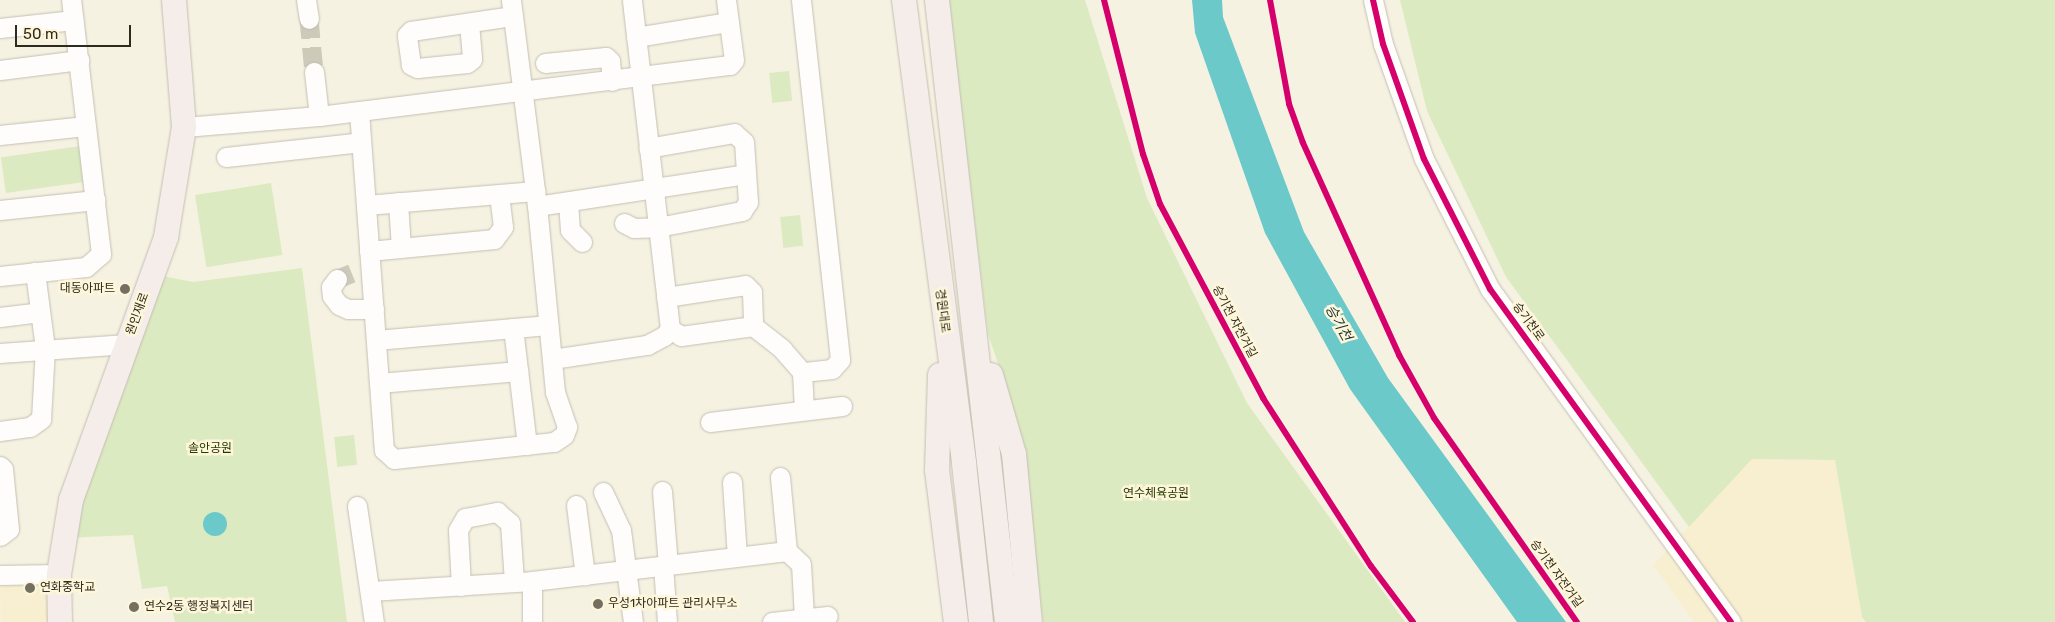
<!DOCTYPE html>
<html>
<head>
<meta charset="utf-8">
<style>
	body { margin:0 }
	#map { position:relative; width:2055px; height:622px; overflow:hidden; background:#f6f2e2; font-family:Rubik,"Noto Sans KR",sans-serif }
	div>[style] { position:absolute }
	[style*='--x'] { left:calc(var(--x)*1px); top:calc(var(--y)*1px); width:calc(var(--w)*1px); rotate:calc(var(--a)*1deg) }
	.built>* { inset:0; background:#f8efd0; transform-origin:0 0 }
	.green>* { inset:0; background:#dceac2; transform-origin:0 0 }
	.water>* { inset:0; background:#6cc9ca }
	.round { border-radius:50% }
	.minor-tunnel>* { height:19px; margin-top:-9.5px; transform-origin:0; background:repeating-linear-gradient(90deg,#cecaba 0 19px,transparent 0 28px) }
	.roads { filter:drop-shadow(0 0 1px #c3bfb2) drop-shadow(0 0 1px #c3bfb2) }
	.minor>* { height:19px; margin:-9.5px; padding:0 9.5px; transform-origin:9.5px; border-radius:9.5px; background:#fefdfb }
	.major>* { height:24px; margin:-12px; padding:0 12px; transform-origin:12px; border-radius:12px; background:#f4ede9 }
	.cycleway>* { height:6px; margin:-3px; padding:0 3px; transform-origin:3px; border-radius:3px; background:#d6006c }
	.dots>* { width:14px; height:14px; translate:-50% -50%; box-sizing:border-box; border:2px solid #fef6da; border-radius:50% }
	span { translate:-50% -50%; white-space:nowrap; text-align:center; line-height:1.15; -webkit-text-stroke:5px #fef6da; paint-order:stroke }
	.poi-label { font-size:12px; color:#2e2a1c }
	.right { translate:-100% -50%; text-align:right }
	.left { translate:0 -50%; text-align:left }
	.street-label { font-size:12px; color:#2e2a1c }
	.park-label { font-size:12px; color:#263b01 }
	.water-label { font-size:14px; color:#1c3334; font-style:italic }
	.scale { position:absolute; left:15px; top:25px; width:116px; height:22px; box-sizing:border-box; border:2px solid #2e2a1c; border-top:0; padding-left:6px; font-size:15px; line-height:18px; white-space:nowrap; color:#2e2a1c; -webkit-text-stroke:4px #fef6da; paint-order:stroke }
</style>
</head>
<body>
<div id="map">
	<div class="built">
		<i style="clip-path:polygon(1752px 459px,1835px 460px,1862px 617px,1866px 622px,1694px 622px,1653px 565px)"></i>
		<i style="left:59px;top:574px;width:48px;height:59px;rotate:89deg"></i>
	</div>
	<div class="green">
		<i style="clip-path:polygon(948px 0,1085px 0,1147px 198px,1247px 403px,1405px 622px,1043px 622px,1019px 426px,988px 334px)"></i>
		<i style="clip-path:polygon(1400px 0,2055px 0,2055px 622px,1866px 622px,1862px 617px,1835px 460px,1752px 459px,1689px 527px,1506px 277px,1427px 111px)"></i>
		<i style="left:789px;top:71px;width:30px;height:20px;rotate:84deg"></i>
		<i style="left:88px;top:145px;width:36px;height:88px;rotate:82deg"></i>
		<i style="left:271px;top:183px;width:73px;height:77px;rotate:81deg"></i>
		<i style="left:800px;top:215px;width:31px;height:20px;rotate:84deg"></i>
		<i style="clip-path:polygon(302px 268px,347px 622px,175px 622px,167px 586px,142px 589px,133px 535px,65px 538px,153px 274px,193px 282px)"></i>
		<i style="left:354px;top:435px;width:30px;height:20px;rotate:84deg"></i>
	</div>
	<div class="water">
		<i style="clip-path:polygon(1192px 0,1222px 0,1223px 17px,1304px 232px,1388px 378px,1566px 622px,1517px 622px,1350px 389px,1265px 233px,1195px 33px)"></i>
		<i class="round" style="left:203px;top:512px;width:24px;height:24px"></i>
	</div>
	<div class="minor-tunnel">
		<i style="--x:309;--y:19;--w:53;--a:84.6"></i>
		<i style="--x:337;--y:279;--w:16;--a:-22"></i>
	</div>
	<div class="roads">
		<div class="minor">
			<i style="--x:306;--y:0;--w:19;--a:81"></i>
			<i style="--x:801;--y:0;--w:362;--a:83.8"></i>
			<i style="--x:840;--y:360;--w:12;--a:132"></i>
			<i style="--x:832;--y:369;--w:30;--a:174"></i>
			<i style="--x:1373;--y:0;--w:45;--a:77.2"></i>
			<i style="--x:1383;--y:44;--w:122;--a:70.4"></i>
			<i style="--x:1424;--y:159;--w:146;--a:63.1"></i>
			<i style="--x:1490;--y:289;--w:411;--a:54.1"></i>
			<i style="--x:469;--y:23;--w:36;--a:85"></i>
			<i style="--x:472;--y:59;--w:6;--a:141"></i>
			<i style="--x:467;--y:63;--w:50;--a:174.3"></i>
			<i style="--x:417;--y:68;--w:7;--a:-153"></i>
			<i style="--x:411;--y:65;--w:30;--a:-98"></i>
			<i style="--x:407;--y:35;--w:6;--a:-45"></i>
			<i style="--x:411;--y:31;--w:103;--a:-8.4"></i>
			<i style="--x:0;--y:28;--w:74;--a:-6.2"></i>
			<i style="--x:636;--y:37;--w:94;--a:-9.2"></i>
			<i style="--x:545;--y:63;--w:61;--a:-5.6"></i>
			<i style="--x:606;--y:57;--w:6;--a:45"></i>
			<i style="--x:610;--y:61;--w:20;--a:84"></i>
			<i style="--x:0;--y:70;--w:80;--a:-7.2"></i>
			<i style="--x:314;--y:72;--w:44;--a:83.5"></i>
			<i style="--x:359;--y:111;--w:340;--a:85.8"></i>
			<i style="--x:384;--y:450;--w:13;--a:42"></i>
			<i style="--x:394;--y:459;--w:161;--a:-6.1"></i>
			<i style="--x:554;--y:442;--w:12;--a:-35"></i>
			<i style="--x:564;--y:435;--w:9;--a:-69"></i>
			<i style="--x:567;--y:427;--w:37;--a:-109"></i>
			<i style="--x:555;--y:392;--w:187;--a:-95.5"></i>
			<i style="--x:537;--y:206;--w:208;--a:-97.2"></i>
			<i style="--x:184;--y:127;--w:135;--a:-4.7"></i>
			<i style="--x:319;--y:116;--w:414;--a:-7.1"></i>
			<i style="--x:730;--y:65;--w:6;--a:-51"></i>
			<i style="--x:734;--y:60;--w:61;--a:-97.6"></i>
			<i style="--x:0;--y:135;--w:86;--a:-6"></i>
			<i style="--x:226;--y:157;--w:136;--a:-6.3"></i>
			<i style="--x:398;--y:202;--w:46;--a:86.3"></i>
			<i style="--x:568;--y:202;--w:28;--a:86"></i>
			<i style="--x:570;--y:230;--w:17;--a:45"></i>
			<i style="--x:366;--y:205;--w:170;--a:-4.7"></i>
			<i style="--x:537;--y:206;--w:211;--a:-8.7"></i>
			<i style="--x:0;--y:210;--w:96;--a:-6"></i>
			<i style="--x:624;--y:223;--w:11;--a:27"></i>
			<i style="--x:634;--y:228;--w:24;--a:-2"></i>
			<i style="--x:658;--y:227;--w:86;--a:-10.8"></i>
			<i style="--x:742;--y:211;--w:11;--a:-56"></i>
			<i style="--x:748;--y:202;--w:60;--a:-93.8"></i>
			<i style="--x:744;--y:142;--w:13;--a:-138"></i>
			<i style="--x:734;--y:133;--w:87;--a:170.1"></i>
			<i style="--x:369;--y:251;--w:126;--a:-5.5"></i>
			<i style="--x:494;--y:239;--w:15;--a:-53"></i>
			<i style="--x:503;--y:227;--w:33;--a:-97"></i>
			<i style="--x:0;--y:276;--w:86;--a:-6"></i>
			<i style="--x:86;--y:267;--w:20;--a:-41"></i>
			<i style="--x:101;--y:254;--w:256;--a:-96.7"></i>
			<i style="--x:337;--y:279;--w:10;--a:127"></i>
			<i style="--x:331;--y:287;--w:9;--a:84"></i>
			<i style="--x:332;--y:296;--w:11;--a:52"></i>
			<i style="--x:339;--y:305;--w:10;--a:24"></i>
			<i style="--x:348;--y:309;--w:26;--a:0"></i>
			<i style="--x:666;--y:297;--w:80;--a:-8.6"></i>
			<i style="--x:745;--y:285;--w:10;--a:45"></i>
			<i style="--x:752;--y:292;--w:34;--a:88"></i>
			<i style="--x:753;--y:326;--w:37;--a:38"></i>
			<i style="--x:782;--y:349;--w:30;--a:49"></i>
			<i style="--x:802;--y:372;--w:38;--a:87"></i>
			<i style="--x:0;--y:317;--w:40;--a:-7.1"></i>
			<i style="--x:513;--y:328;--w:118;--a:83.2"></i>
			<i style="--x:670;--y:329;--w:13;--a:32"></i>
			<i style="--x:681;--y:336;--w:73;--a:-7.9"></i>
			<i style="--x:376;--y:340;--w:173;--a:-5"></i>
			<i style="--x:0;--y:353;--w:127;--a:-4.1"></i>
			<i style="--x:552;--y:359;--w:96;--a:-8.4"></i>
			<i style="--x:647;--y:345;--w:19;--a:-28"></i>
			<i style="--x:664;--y:336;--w:9;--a:-49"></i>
			<i style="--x:670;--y:329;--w:331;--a:-96.6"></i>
			<i style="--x:379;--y:383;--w:140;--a:-4.9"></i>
			<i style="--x:710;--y:422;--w:133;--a:-6.9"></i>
			<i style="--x:0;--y:431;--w:30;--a:-8"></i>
			<i style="--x:30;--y:427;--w:14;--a:-36"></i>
			<i style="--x:41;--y:419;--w:71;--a:-86.8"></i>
			<i style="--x:45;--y:348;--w:77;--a:-97.5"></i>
			<i style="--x:0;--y:466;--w:4;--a:45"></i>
			<i style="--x:3;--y:469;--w:60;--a:84.3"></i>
			<i style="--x:9;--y:529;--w:11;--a:142"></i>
			<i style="--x:780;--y:477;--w:74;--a:84.6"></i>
			<i style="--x:732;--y:482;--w:75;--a:86.2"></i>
			<i style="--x:662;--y:491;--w:74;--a:85.4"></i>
			<i style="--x:603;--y:492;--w:42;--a:64.7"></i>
			<i style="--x:621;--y:530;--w:93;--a:82.6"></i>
			<i style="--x:576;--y:505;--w:71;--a:82.7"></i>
			<i style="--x:357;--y:506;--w:117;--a:81.7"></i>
			<i style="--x:663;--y:565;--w:57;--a:86"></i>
			<i style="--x:0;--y:575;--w:59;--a:-1"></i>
			<i style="--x:532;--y:581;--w:41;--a:90"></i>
			<i style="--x:461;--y:586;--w:56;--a:-93.1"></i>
			<i style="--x:458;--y:530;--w:14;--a:-60"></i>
			<i style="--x:465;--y:518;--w:33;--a:-11"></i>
			<i style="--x:497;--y:512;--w:17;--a:40"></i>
			<i style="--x:510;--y:523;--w:59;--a:86.1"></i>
			<i style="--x:370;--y:591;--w:162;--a:-3.5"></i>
			<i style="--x:532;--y:581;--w:257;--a:-6.7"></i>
			<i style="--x:787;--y:551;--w:19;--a:43"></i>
			<i style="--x:801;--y:564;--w:53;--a:86.8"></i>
			<i style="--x:772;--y:622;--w:56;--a:-6.1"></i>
		</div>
		<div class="major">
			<i style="--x:904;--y:0;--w:467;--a:82.6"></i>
			<i style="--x:964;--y:463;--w:160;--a:83.9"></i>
			<i style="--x:937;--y:0;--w:626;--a:83.58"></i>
			<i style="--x:940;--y:375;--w:95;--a:91.8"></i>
			<i style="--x:937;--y:470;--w:153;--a:82.9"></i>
			<i style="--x:991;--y:375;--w:82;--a:73.8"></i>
			<i style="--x:1014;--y:454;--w:169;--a:84.6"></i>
			<i style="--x:60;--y:622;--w:48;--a:-91.2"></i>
			<i style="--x:59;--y:574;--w:75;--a:-80.8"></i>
			<i style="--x:71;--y:500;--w:280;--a:-70.1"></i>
			<i style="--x:166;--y:237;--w:111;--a:-80.7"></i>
			<i style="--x:184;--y:127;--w:127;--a:-94.5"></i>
		</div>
	</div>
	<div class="cycleway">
		<i style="--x:1104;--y:0;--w:159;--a:75.8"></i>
		<i style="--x:1143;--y:154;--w:53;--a:71.2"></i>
		<i style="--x:1160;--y:204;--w:220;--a:62"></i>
		<i style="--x:1263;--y:398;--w:200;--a:57.3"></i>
		<i style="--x:1371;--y:566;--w:70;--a:53.1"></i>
		<i style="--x:1270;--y:0;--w:106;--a:79.6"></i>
		<i style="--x:1289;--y:104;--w:41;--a:70.3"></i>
		<i style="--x:1303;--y:143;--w:233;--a:65.6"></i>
		<i style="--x:1399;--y:355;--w:72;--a:60.9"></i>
		<i style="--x:1434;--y:418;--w:249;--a:55"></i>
		<i style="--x:1373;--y:0;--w:45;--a:77.2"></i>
		<i style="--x:1383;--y:44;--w:122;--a:70.4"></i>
		<i style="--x:1424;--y:159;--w:146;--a:63.1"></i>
		<i style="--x:1490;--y:289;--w:411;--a:54.1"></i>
	</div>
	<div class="dots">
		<i style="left:125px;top:289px;background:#747061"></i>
		<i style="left:30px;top:588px;background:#747061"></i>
		<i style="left:598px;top:604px;background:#747061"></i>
		<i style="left:134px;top:607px;background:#747061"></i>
	</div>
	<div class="poi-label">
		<span class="right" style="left:115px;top:289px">대동아파트</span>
		<span class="left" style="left:40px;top:588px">연화중학교</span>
		<span class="left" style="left:608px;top:604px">우성1차아파트 관리사무소</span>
		<span class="left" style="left:144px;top:607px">연수2동 행정복지센터</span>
	</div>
	<div class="street-label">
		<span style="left:942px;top:311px;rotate:82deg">경원대로</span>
		<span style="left:138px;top:314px;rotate:-70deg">원인재로</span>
		<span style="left:1234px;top:322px;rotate:62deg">승기천 자전거길</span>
		<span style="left:1528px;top:322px;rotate:54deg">승기천로</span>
		<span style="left:1556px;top:574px;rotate:54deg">승기천 자전거길</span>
	</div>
	<div class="park-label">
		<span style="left:210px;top:449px">솔안공원</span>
		<span style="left:1156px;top:494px">연수체육공원</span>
	</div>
	<div class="water-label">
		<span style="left:1338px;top:323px;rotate:61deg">승기천</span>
	</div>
	<div class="scale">50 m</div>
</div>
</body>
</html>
